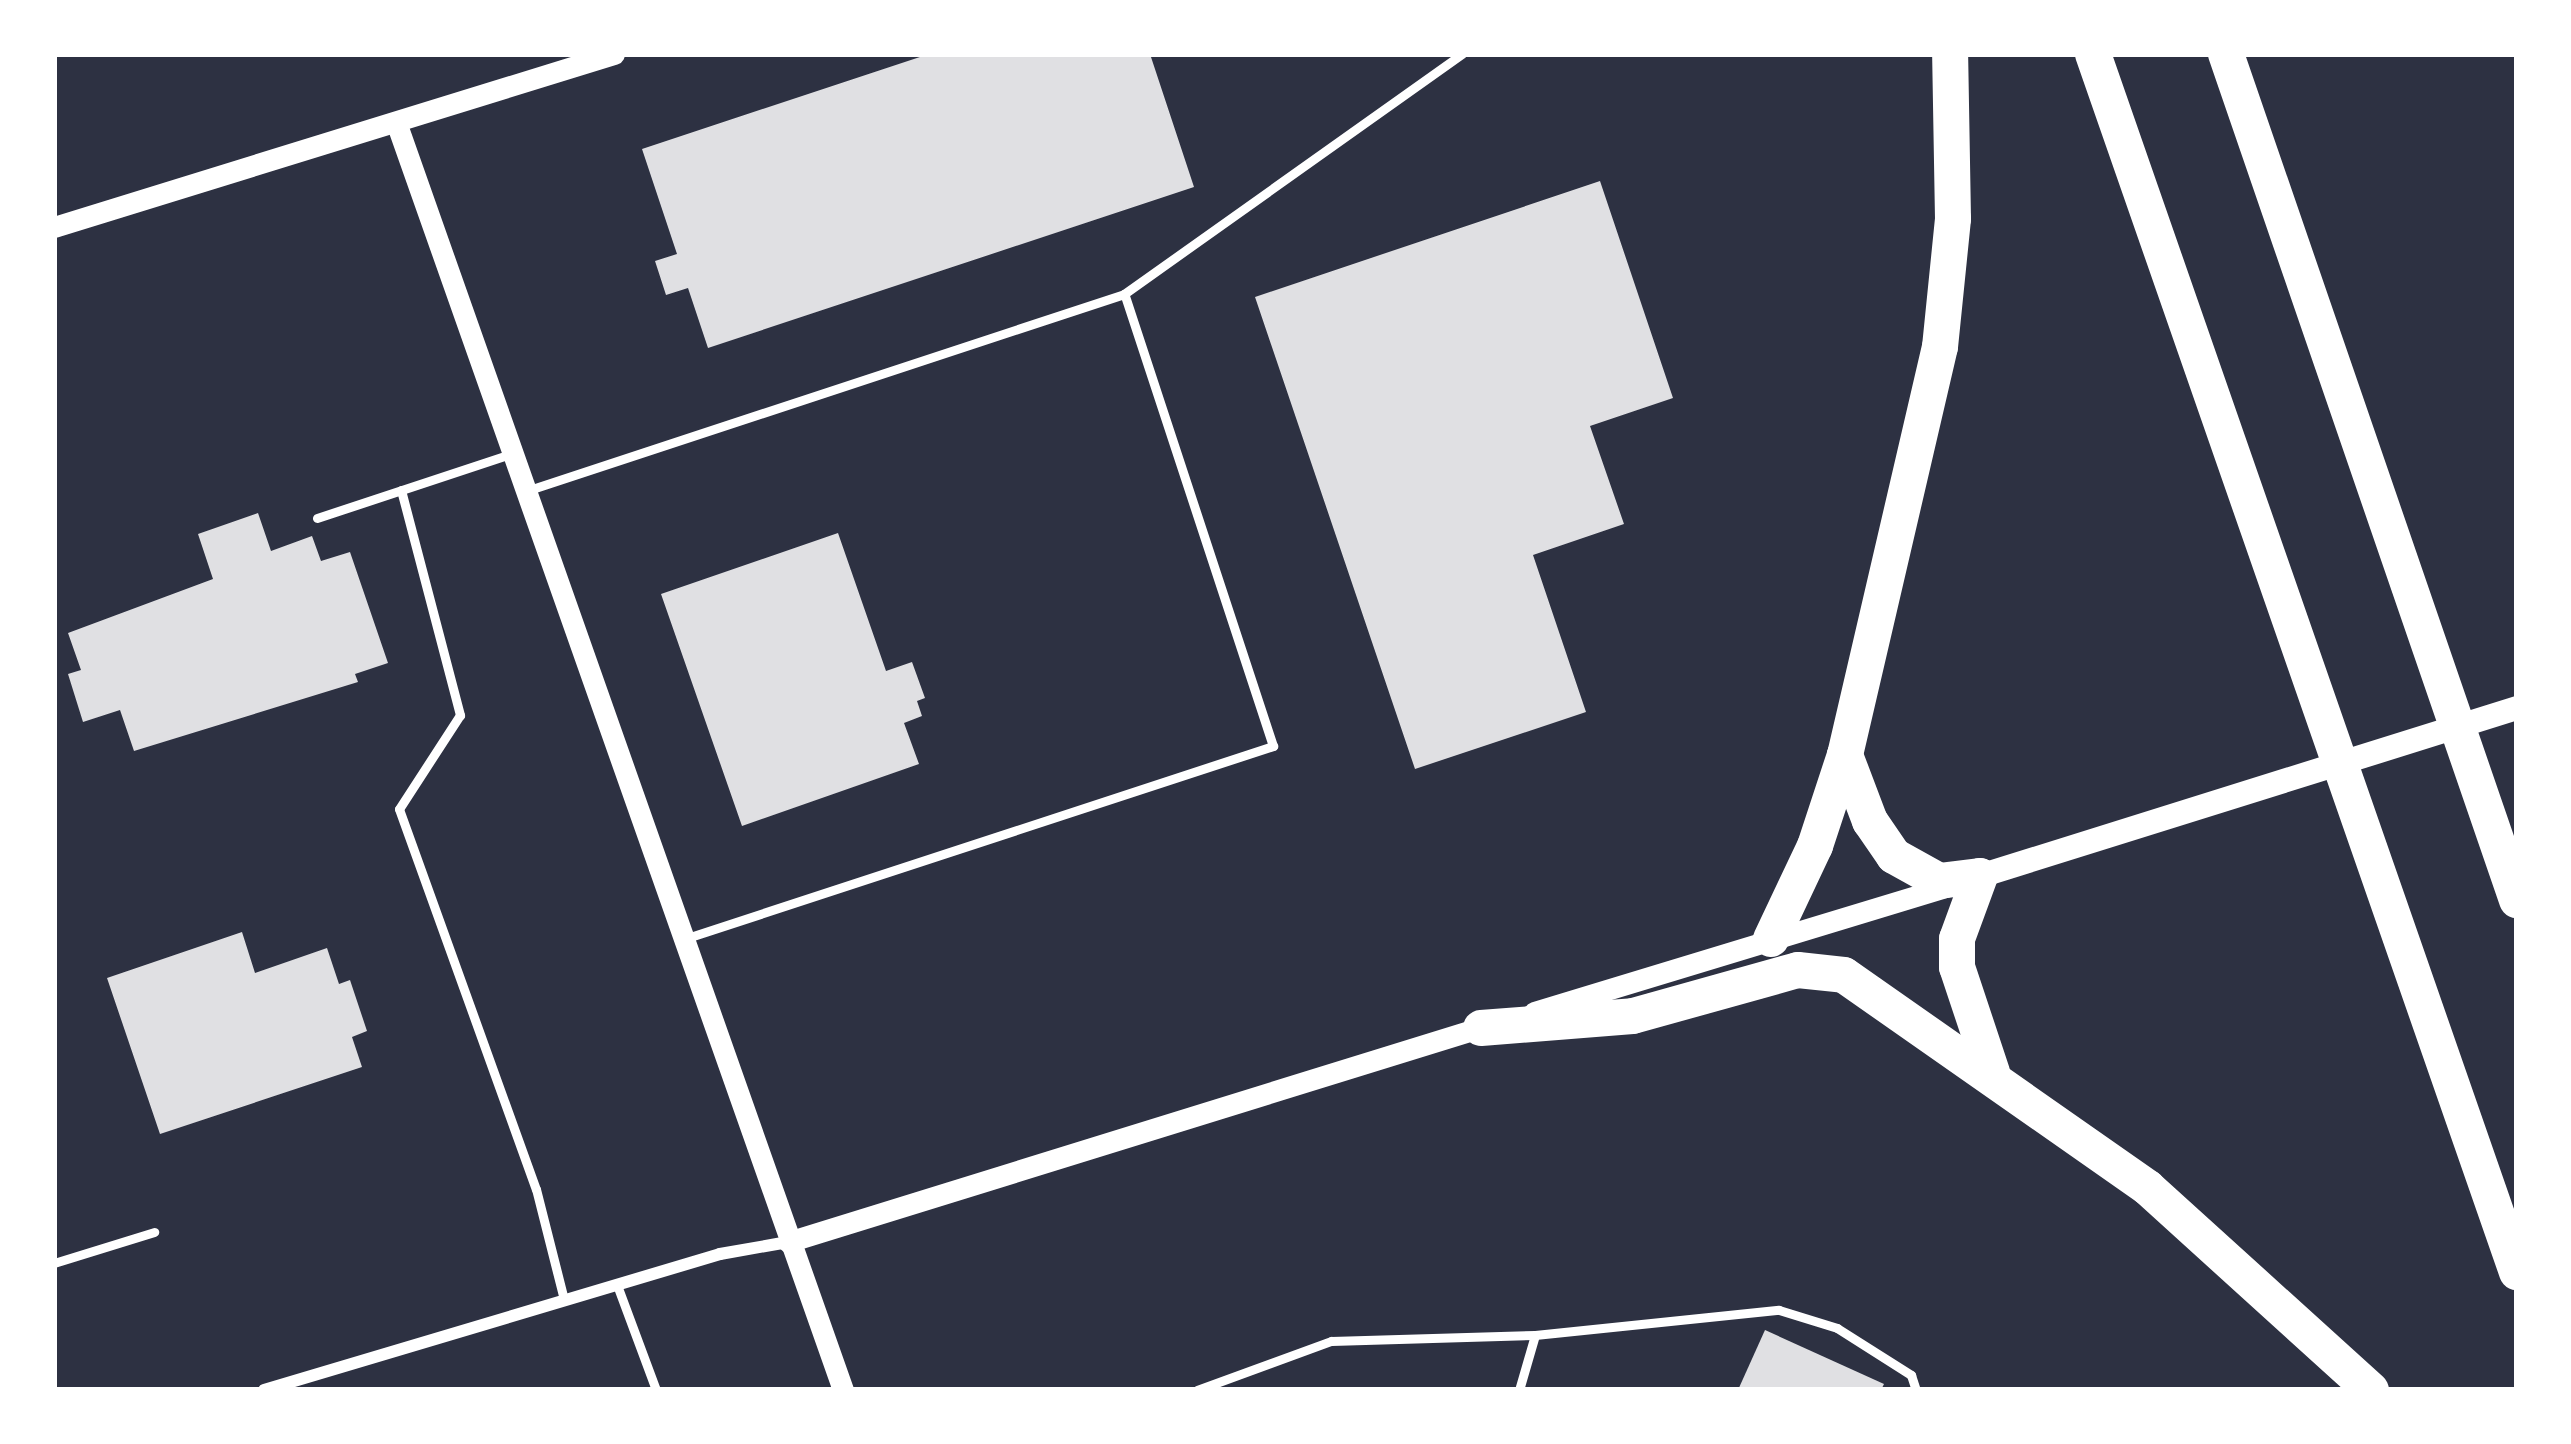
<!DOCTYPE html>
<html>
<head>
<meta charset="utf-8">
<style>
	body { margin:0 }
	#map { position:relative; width:2571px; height:1444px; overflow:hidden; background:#2d3142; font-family:Cabin,sans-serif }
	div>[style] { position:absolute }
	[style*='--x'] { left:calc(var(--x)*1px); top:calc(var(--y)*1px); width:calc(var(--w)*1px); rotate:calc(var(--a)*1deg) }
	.building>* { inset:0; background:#e0e0e3 }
	.service>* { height:9px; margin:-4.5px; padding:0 4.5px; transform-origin:4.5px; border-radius:4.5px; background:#fff }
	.minor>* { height:12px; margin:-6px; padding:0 6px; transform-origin:6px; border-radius:6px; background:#fff }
	.tertiary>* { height:21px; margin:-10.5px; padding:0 10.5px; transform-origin:10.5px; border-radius:10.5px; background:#fff }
	.secondary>* { height:24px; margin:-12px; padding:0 12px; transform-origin:12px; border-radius:12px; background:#fff }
	.motorway>* { height:36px; margin:-18px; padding:0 18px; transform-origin:18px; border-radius:18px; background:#fff }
	span { translate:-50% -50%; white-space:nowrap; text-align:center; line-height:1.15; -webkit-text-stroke:12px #fff; paint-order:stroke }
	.frame { position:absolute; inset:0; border:57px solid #fff; pointer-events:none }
</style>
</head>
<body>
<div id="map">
	<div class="building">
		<i style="clip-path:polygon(929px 54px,1150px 54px,1194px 187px,708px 348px,688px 288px,666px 295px,655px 261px,677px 254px,642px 149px)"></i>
		<i style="clip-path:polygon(1600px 181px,1673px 398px,1590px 426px,1624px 524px,1533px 555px,1586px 712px,1415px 769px,1255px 297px)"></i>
		<i style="clip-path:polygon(258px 513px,271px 551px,312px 536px,321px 561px,350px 552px,388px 663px,355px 674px,358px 682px,134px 751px,120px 710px,83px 722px,68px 674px,81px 670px,68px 633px,213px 579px,198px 534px)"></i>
		<i style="clip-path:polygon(838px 533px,886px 671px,912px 662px,925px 698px,917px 701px,922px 716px,904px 723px,919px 764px,742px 826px,661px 594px)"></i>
		<i style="clip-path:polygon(242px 932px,255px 973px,327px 948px,339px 984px,350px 980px,367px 1031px,352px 1037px,362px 1067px,160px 1134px,107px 978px)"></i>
		<i style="clip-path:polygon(1765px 1330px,1884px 1384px,1881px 1390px,1738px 1390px)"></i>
	</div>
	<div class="service">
		<i style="--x:401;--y:490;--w:233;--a:75.3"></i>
		<i style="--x:460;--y:715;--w:112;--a:123"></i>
		<i style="--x:399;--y:809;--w:404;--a:70.2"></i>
		<i style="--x:536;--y:1189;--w:114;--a:75.8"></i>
		<i style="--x:526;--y:491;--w:630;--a:-18.23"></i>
		<i style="--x:1124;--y:294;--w:415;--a:-35.4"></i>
		<i style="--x:317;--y:518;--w:204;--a:-18.3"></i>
		<i style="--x:687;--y:938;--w:617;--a:-18.14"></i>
		<i style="--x:1273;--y:746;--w:476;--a:-108.2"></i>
		<i style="--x:54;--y:1263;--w:105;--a:-17.2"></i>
		<i style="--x:617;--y:1285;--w:112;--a:69.6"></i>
		<i style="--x:1535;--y:1335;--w:245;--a:-5.9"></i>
		<i style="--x:1779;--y:1310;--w:61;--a:17.2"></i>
		<i style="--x:1837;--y:1328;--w:88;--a:32.4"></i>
		<i style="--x:1911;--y:1375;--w:16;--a:72"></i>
		<i style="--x:1197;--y:1390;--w:143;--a:-20.1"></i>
		<i style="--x:1331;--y:1341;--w:204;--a:-1.7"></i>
		<i style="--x:1535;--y:1335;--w:57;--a:106.2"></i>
	</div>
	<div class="minor">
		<i style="--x:264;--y:1390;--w:476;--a:-16.6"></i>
		<i style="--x:720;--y:1254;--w:69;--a:-10"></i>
	</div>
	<div class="tertiary">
		<i style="--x:396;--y:122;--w:1344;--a:70.58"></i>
		<i style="--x:54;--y:227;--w:586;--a:-17.17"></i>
		<i style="--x:1534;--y:1012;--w:437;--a:-16.9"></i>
		<i style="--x:788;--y:1242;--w:737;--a:-17.21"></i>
	</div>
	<div class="secondary">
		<i style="--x:1980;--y:876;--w:563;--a:-17.37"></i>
	</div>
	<div class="motorway">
		<i style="--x:2093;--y:54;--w:1290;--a:70.81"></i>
		<i style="--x:2226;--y:54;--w:895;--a:71.02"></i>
		<i style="--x:1845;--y:755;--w:71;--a:69.3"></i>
		<i style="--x:1870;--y:821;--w:42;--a:55.6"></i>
		<i style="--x:1894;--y:856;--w:51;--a:29.1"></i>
		<i style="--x:1939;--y:881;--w:41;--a:-7"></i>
		<i style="--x:1980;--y:876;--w:67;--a:110.1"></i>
		<i style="--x:1957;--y:939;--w:28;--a:90"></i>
		<i style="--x:1957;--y:967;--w:111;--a:71.6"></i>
		<i style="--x:1771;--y:939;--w:103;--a:-64.7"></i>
		<i style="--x:1815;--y:846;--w:96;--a:-71.8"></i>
		<i style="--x:1845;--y:755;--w:419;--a:-76.9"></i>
		<i style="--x:1940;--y:347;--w:129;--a:-84.2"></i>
		<i style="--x:1953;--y:219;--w:165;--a:-91"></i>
		<i style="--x:1481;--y:1028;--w:152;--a:-4.5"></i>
		<i style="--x:1633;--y:1016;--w:171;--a:-15.6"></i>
		<i style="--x:1798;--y:970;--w:46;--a:6.2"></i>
		<i style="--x:1844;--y:975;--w:371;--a:35"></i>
		<i style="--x:2148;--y:1188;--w:301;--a:42.2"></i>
	</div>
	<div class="frame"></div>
</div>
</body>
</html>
